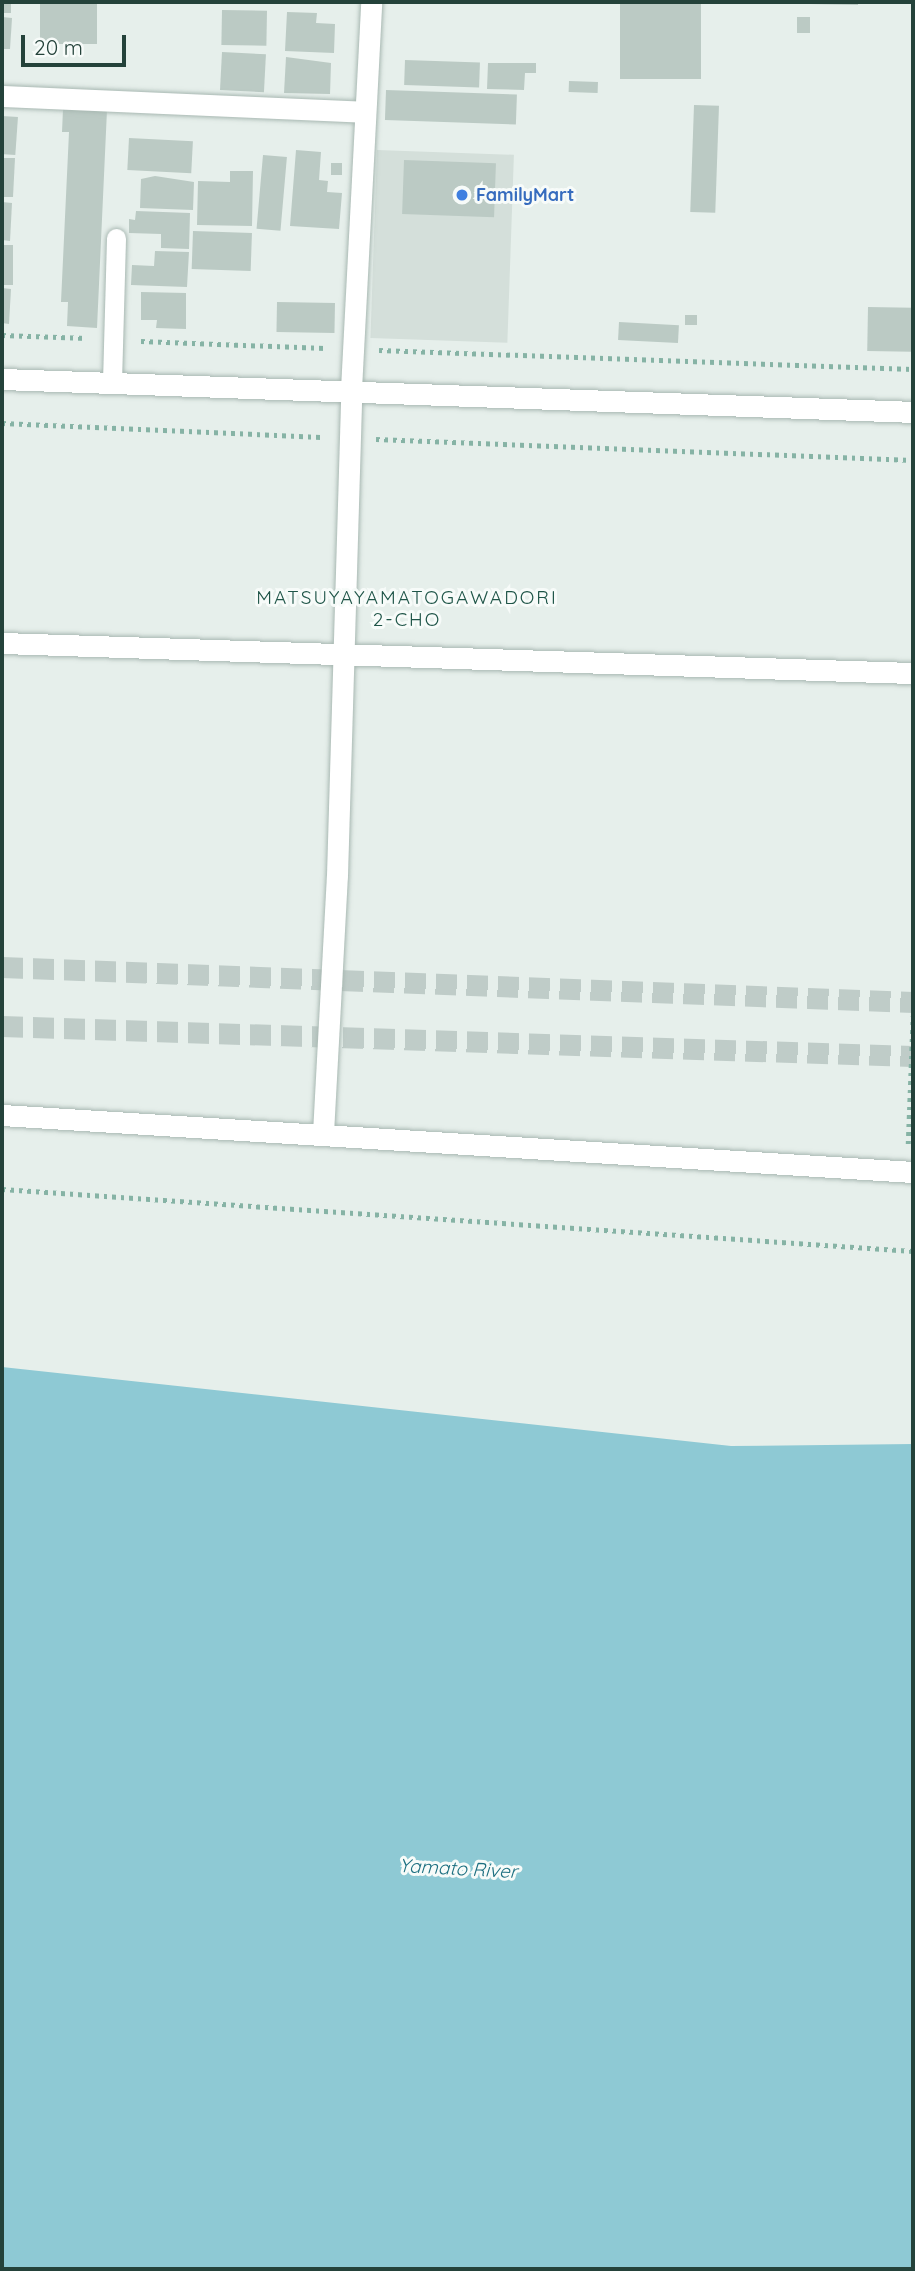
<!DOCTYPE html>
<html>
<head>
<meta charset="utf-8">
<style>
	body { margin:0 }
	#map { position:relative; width:915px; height:2271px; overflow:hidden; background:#e6efeb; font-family:Quicksand,sans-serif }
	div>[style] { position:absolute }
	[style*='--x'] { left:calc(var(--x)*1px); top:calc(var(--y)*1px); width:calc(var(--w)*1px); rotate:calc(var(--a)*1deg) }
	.built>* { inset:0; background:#d4dfda; transform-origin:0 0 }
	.water>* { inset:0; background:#8ec9d4 }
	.building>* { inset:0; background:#bbcac4; transform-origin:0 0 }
	.motorway-tunnel>* { height:21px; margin-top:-10.5px; transform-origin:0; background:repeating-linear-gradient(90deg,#bfccc8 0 21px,transparent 0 31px) }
	.path>* { height:4.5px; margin-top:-2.25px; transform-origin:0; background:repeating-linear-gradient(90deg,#86b3a5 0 3.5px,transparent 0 8.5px) }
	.roads { filter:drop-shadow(0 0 2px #a8b8b2) drop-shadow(0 0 2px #a8b8b2) }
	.service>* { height:19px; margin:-9.5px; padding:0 9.5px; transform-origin:9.5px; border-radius:9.5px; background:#fff }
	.minor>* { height:21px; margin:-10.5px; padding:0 10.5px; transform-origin:10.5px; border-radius:10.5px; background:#fff }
	.tertiary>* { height:21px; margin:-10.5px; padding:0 10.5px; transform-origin:10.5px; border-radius:10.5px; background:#fff }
	.dots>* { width:19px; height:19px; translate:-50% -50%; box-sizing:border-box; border:4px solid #f7fbf9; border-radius:50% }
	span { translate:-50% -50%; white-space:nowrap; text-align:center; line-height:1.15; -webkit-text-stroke:6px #f7fbf9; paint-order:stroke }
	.shop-label { font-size:18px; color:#366cbe; font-weight:700 }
	.left { translate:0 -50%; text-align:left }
	.neighbourhood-label { font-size:19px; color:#1f5548; letter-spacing:2px }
	.water-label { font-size:19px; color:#1c6f80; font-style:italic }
	.frame { position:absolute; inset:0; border:4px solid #24423a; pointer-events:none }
	.scale { position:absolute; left:21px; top:35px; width:105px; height:32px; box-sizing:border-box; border:4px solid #24423a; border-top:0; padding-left:9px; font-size:21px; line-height:24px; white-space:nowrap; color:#24423a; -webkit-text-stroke:5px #f7fbf9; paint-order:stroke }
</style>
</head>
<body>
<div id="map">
	<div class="built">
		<i style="left:377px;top:150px;width:137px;height:188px;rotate:2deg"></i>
	</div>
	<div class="water">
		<i style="clip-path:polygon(2px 1367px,731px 1446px,913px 1444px,913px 2269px,2px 2269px)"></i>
	</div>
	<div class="building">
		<i style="left:2px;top:2px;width:9px;height:11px"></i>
		<i style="left:40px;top:2px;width:57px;height:42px"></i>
		<i style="left:620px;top:2px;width:81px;height:77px"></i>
		<i style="clip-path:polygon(809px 2px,858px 2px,858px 5px,809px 4px)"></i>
		<i style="left:222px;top:10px;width:45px;height:35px;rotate:1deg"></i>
		<i style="clip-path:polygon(287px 12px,317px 13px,316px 23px,335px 24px,334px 53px,285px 51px)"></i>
		<i style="clip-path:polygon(2px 17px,12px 18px,10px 49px,2px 49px)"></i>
		<i style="left:797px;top:17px;width:13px;height:16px"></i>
		<i style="left:222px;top:52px;width:44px;height:38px;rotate:3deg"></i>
		<i style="clip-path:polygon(286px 57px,331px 63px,330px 94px,284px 93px)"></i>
		<i style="left:405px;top:60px;width:75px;height:25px;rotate:2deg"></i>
		<i style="clip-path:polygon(488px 63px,536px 63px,536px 73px,525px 73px,524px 90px,487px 89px)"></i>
		<i style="left:569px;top:81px;width:29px;height:11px;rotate:2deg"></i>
		<i style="left:386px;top:90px;width:131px;height:30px;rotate:2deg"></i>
		<i style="left:694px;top:105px;width:25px;height:107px;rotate:2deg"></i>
		<i style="clip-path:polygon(63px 109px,107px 110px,97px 328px,67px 326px,68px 302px,61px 302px,69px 132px,62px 132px)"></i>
		<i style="left:2px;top:116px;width:16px;height:38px;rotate:4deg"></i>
		<i style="left:129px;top:138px;width:64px;height:32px;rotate:3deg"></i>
		<i style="clip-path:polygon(296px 150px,321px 152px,319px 180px,328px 181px,327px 192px,342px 193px,339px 229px,290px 226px)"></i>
		<i style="left:263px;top:155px;width:24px;height:74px;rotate:5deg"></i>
		<i style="clip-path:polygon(2px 158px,15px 158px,13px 197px,2px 197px)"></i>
		<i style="left:404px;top:160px;width:92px;height:54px;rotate:2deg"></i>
		<i style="left:331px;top:163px;width:11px;height:12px"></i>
		<i style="clip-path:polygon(230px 171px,253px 171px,252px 226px,197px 225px,198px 181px,230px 182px)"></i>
		<i style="clip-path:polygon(155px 176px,194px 182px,193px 210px,140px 208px,141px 179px)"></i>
		<i style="clip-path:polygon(2px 202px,12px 203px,10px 241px,2px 240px)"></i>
		<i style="clip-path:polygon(136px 211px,190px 213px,189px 249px,161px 248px,161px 234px,129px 233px,129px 219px,135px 220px)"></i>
		<i style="left:193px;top:231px;width:59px;height:38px;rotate:2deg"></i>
		<i style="left:2px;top:245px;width:11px;height:40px"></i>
		<i style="clip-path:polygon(155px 251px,189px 252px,187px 287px,131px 285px,132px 265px,154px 266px)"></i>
		<i style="clip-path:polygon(2px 288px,11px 289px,9px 324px,2px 323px)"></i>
		<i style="clip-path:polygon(141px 292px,186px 293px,186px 329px,156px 328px,157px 320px,141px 320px)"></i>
		<i style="left:277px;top:302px;width:58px;height:30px;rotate:1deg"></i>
		<i style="left:868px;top:307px;width:45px;height:44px;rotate:1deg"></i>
		<i style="left:685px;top:315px;width:12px;height:10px"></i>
		<i style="left:619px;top:322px;width:60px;height:18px;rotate:3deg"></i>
	</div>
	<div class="motorway-tunnel">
		<i style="--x:2;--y:967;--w:912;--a:2.2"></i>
		<i style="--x:2;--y:1026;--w:911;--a:1.89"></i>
	</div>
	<div class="path">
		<i style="--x:2;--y:335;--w:85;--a:2"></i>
		<i style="--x:141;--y:341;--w:184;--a:2.2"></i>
		<i style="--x:379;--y:350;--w:534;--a:2.04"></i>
		<i style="--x:2;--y:423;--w:319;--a:2.5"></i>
		<i style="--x:376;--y:439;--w:537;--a:2.24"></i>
		<i style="--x:908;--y:1144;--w:128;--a:-87.8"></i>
		<i style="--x:2;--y:1189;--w:913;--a:3.89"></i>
	</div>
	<div class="roads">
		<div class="service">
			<i style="--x:112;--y:382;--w:144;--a:-88.4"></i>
		</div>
		<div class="minor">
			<i style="--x:2;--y:96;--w:363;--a:2.5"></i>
			<i style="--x:2;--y:643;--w:911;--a:1.89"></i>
			<i style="--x:2;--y:1115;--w:913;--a:3.58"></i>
			<i style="--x:323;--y:1133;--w:258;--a:-86.9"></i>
			<i style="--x:337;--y:875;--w:486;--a:-88.3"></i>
			<i style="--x:351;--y:389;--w:388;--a:-87"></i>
		</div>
		<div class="tertiary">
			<i style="--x:2;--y:379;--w:912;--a:2.07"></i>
		</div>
	</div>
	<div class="dots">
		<i style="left:462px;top:195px;background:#3f7fe0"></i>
	</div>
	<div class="shop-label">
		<span class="left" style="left:476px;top:195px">FamilyMart</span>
	</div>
	<div class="neighbourhood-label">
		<span style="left:407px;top:609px">MATSUYAYAMATOGAWADORI<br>2-CHO</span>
	</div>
	<div class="water-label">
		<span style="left:458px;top:1869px;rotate:3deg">Yamato River</span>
	</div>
	<div class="frame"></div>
	<div class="scale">20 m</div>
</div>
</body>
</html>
